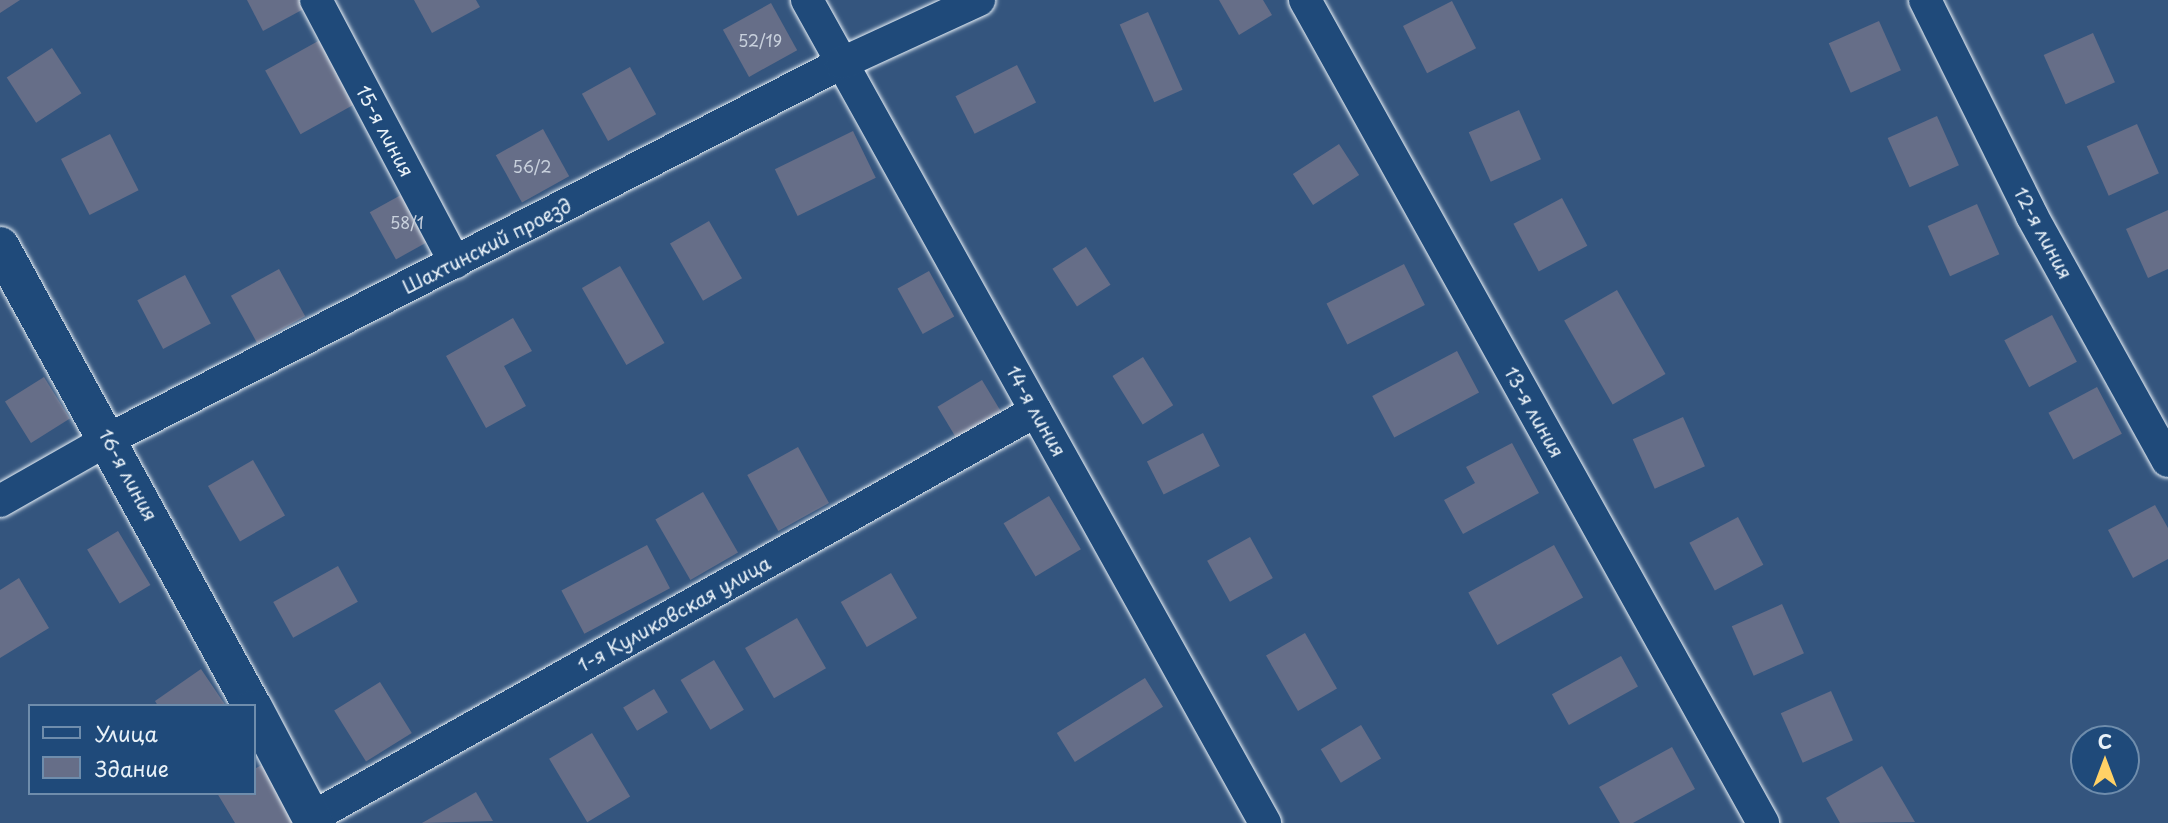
<!DOCTYPE html>
<html>
<head>
<meta charset="utf-8">
<style>
	body { margin:0 }
	#map { position:relative; width:2168px; height:823px; overflow:hidden; background:#34557e; font-family:"Playpen Sans",sans-serif }
	div>[style] { position:absolute }
	[style*='--x'] { left:calc(var(--x)*1px); top:calc(var(--y)*1px); width:calc(var(--w)*1px); rotate:calc(var(--a)*1deg) }
	.building>* { inset:0; background:#666e88; transform-origin:0 0 }
	.roads { filter:drop-shadow(0 0 2px #e8f1f8) drop-shadow(0 0 2px #e8f1f8) }
	.street>* { height:32px; margin:-16px; padding:0 16px; transform-origin:16px; border-radius:16px; background:#1f4a7a }
	.secondary>* { height:38px; margin:-19px; padding:0 19px; transform-origin:19px; border-radius:19px; background:#1f4a7a }
	span { translate:-50% -50%; white-space:nowrap; text-align:center; line-height:1.15; -webkit-text-stroke:5px #1f4a7a; paint-order:stroke }
	.number-label { font-size:16px; color:#c8d0dc }
	.number-label span { -webkit-text-stroke-width:0 }
	.street-label { font-size:19px; color:#e8f1f8 }
	.legend { position:absolute; left:28px; top:704px; width:228px; height:91px; box-sizing:border-box; background:#1f4a7a; border:2px solid #6f8dac; margin:0; padding:9px 12px; list-style:none; font-size:21px; color:#e8f1f8 }
	.legend li { display:flex; align-items:center; gap:14px; height:35px }
	.legend b { width:35px; border:2px solid #6f8dac }
	.north { position:absolute; left:2070px; top:725px; width:70px; height:70px; box-sizing:border-box; background:#1f4a7a; border:2px solid #6f8dac; border-radius:50%; rotate:0deg; font-size:19px; font-weight:700; line-height:28px; text-align:center; color:#e8f1f8 }
	.north::after { content:''; display:block; margin:auto; width:24px; height:32px; background:#ffd166; clip-path:polygon(50% 0,100% 100%,50% 72%,0 100%) }
</style>
</head>
<body>
<div id="map">
	<div class="building">
		<i style="clip-path:polygon(0 0,20px 0,0 13px)"></i>
		<i style="clip-path:polygon(247px 0,308px 0,311px 5px,263px 31px)"></i>
		<i style="clip-path:polygon(414px 0,476px 0,480px 7px,432px 33px)"></i>
		<i style="clip-path:polygon(1219px 0,1263px 0,1272px 15px,1239px 35px)"></i>
		<i style="left:1452px;top:1px;width:53px;height:55px;rotate:63deg"></i>
		<i style="left:771px;top:3px;width:54px;height:55px;rotate:61deg"></i>
		<i style="left:1148px;top:12px;width:85px;height:31px;rotate:66deg"></i>
		<i style="left:1879px;top:21px;width:54px;height:55px;rotate:66deg"></i>
		<i style="left:2093px;top:33px;width:54px;height:54px;rotate:66deg"></i>
		<i style="left:329px;top:35px;width:73px;height:73px;rotate:61deg"></i>
		<i style="left:52px;top:48px;width:54px;height:54px;rotate:57deg"></i>
		<i style="left:1017px;top:65px;width:42px;height:69px;rotate:63deg"></i>
		<i style="left:630px;top:67px;width:54px;height:55px;rotate:61deg"></i>
		<i style="left:1519px;top:110px;width:54px;height:55px;rotate:66deg"></i>
		<i style="left:1937px;top:116px;width:54px;height:54px;rotate:66deg"></i>
		<i style="left:2137px;top:124px;width:54px;height:55px;rotate:66deg"></i>
		<i style="left:543px;top:129px;width:54px;height:54px;rotate:61deg"></i>
		<i style="left:853px;top:131px;width:52px;height:87px;rotate:64deg"></i>
		<i style="left:110px;top:134px;width:63px;height:55px;rotate:63deg"></i>
		<i style="left:1339px;top:144px;width:37px;height:55px;rotate:57deg"></i>
		<i style="left:417px;top:186px;width:54px;height:54px;rotate:61deg"></i>
		<i style="left:1562px;top:198px;width:54px;height:55px;rotate:62deg"></i>
		<i style="left:1977px;top:204px;width:55px;height:54px;rotate:66deg"></i>
		<i style="clip-path:polygon(2168px 210px,2168px 269px,2148px 278px,2126px 229px)"></i>
		<i style="left:709px;top:221px;width:66px;height:45px;rotate:60deg"></i>
		<i style="left:1086px;top:247px;width:45px;height:40px;rotate:57deg"></i>
		<i style="left:1404px;top:264px;width:46px;height:87px;rotate:63deg"></i>
		<i style="left:620px;top:266px;width:89px;height:44px;rotate:60deg"></i>
		<i style="left:279px;top:269px;width:54px;height:55px;rotate:61deg"></i>
		<i style="left:929px;top:271px;width:52px;height:36px;rotate:61deg"></i>
		<i style="left:185px;top:275px;width:55px;height:54px;rotate:62deg"></i>
		<i style="left:1617px;top:290px;width:97px;height:61px;rotate:60deg"></i>
		<i style="left:2052px;top:315px;width:53px;height:54px;rotate:62deg"></i>
		<i style="clip-path:polygon(513px 318px,532px 351px,504px 366px,526px 406px,486px 428px,446px 356px)"></i>
		<i style="left:1457px;top:351px;width:47px;height:96px;rotate:62deg"></i>
		<i style="left:1143px;top:357px;width:57px;height:36px;rotate:58deg"></i>
		<i style="left:44px;top:377px;width:49px;height:46px;rotate:58deg"></i>
		<i style="left:982px;top:380px;width:54px;height:52px;rotate:59deg"></i>
		<i style="left:2097px;top:387px;width:53px;height:55px;rotate:62deg"></i>
		<i style="left:1683px;top:417px;width:54px;height:55px;rotate:66deg"></i>
		<i style="left:1203px;top:433px;width:37px;height:63px;rotate:63deg"></i>
		<i style="clip-path:polygon(1512px 443px,1539px 493px,1463px 534px,1444px 500px,1475px 483px,1466px 467px)"></i>
		<i style="left:798px;top:447px;width:64px;height:58px;rotate:61deg"></i>
		<i style="left:253px;top:460px;width:64px;height:52px;rotate:60deg"></i>
		<i style="left:703px;top:492px;width:70px;height:55px;rotate:60deg"></i>
		<i style="left:1049px;top:496px;width:62px;height:53px;rotate:59deg"></i>
		<i style="clip-path:polygon(2155px 505px,2168px 528px,2168px 559px,2133px 578px,2108px 530px)"></i>
		<i style="left:1738px;top:517px;width:54px;height:55px;rotate:62deg"></i>
		<i style="left:118px;top:531px;width:63px;height:36px;rotate:59deg"></i>
		<i style="left:1250px;top:537px;width:47px;height:49px;rotate:61deg"></i>
		<i style="left:647px;top:545px;width:49px;height:97px;rotate:62deg"></i>
		<i style="left:1554px;top:545px;width:60px;height:98px;rotate:61deg"></i>
		<i style="left:338px;top:566px;width:41px;height:74px;rotate:61deg"></i>
		<i style="left:891px;top:573px;width:52px;height:58px;rotate:60deg"></i>
		<i style="clip-path:polygon(19px 578px,49px 628px,0 658px,0 590px)"></i>
		<i style="left:1782px;top:604px;width:54px;height:55px;rotate:66deg"></i>
		<i style="left:797px;top:618px;width:58px;height:60px;rotate:60deg"></i>
		<i style="left:1305px;top:633px;width:64px;height:45px;rotate:60deg"></i>
		<i style="left:1621px;top:656px;width:35px;height:79px;rotate:61deg"></i>
		<i style="left:714px;top:660px;width:58px;height:39px;rotate:59deg"></i>
		<i style="clip-path:polygon(201px 669px,226px 706px,158px 706px,155px 701px)"></i>
		<i style="left:1145px;top:678px;width:34px;height:104px;rotate:58deg"></i>
		<i style="left:380px;top:682px;width:60px;height:54px;rotate:58deg"></i>
		<i style="left:654px;top:689px;width:27px;height:36px;rotate:59deg"></i>
		<i style="left:1831px;top:691px;width:54px;height:55px;rotate:66deg"></i>
		<i style="left:1361px;top:725px;width:39px;height:47px;rotate:59deg"></i>
		<i style="left:592px;top:733px;width:74px;height:50px;rotate:59deg"></i>
		<i style="clip-path:polygon(1672px 747px,1695px 789px,1633px 823px,1620px 823px,1599px 787px)"></i>
		<i style="clip-path:polygon(262px 765px,296px 823px,235px 823px,217px 793px,254px 793px,254px 769px)"></i>
		<i style="clip-path:polygon(1882px 766px,1915px 822px,1840px 823px,1826px 798px)"></i>
		<i style="clip-path:polygon(476px 792px,493px 821px,422px 823px)"></i>
	</div>
	<div class="roads">
		<div class="street">
			<i style="--x:316;--y:0;--w:297;--a:62.1"></i>
			<i style="--x:807;--y:0;--w:942;--a:60.9"></i>
			<i style="--x:1305;--y:0;--w:942;--a:60.9"></i>
			<i style="--x:1925;--y:0;--w:241;--a:63.6"></i>
			<i style="--x:2032;--y:216;--w:280;--a:61"></i>
			<i style="--x:0;--y:501;--w:125;--a:-29.6"></i>
			<i style="--x:109;--y:439;--w:824;--a:-27.16"></i>
			<i style="--x:842;--y:63;--w:151;--a:-24.7"></i>
			<i style="--x:311;--y:818;--w:831;--a:-29.31"></i>
		</div>
		<div class="secondary">
			<i style="--x:0;--y:246;--w:525;--a:61.28"></i>
			<i style="--x:254;--y:709;--w:129;--a:62.2"></i>
		</div>
	</div>
	<div class="number-label">
		<span style="left:760px;top:40px">52/19</span>
		<span style="left:532px;top:166px">56/2</span>
		<span style="left:407px;top:222px">58/1</span>
	</div>
	<div class="street-label">
		<span style="left:385px;top:131px;rotate:62deg">15-я линия</span>
		<span style="left:2043px;top:233px;rotate:62deg">12-я линия</span>
		<span style="left:487px;top:246px;rotate:-27deg">Шахтинский проезд</span>
		<span style="left:1036px;top:411px;rotate:61deg">14-я линия</span>
		<span style="left:1534px;top:412px;rotate:61deg">13-я линия</span>
		<span style="left:128px;top:475px;rotate:62deg">16-я линия</span>
		<span style="left:674px;top:614px;rotate:-29deg">1-я Куликовская улица</span>
	</div>
	<ul class="legend">
	<li><b style="height:9px;background:#1f4a7a"></b>Улица</li>
	<li><b style="height:19px;background:#666e88"></b>Здание</li>
	</ul>
	<div class="north">С</div>
</div>
</body>
</html>
